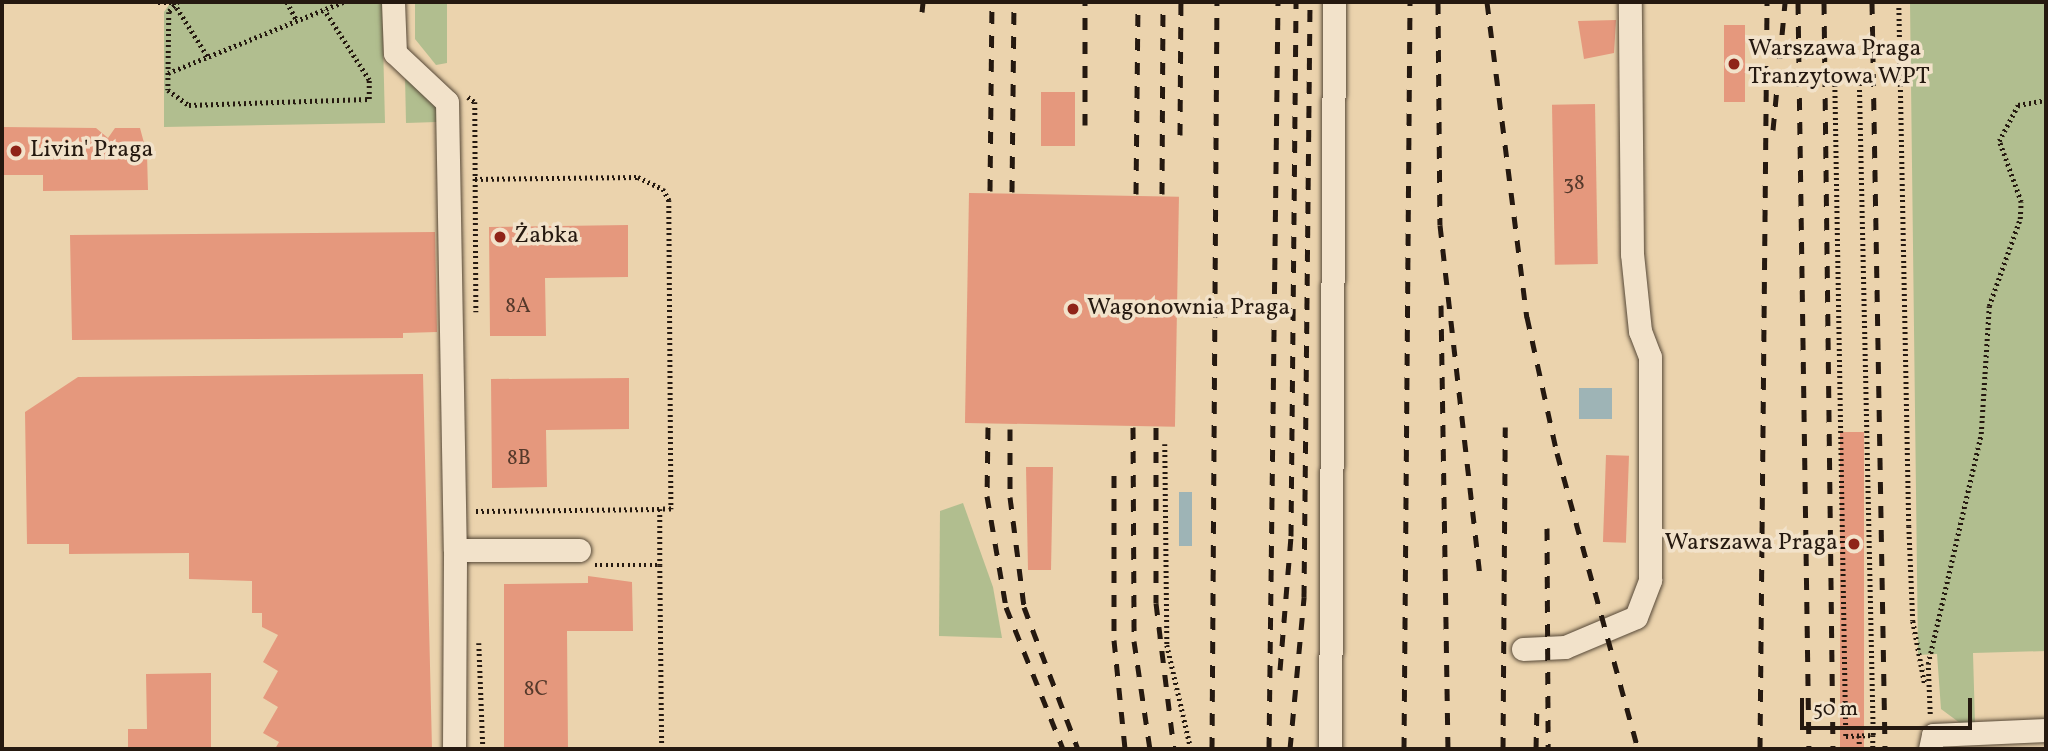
<!DOCTYPE html>
<html>
<head>
<meta charset="utf-8">
<style>
	body { margin:0 }
	#map { position:relative; width:2048px; height:751px; overflow:hidden; background:#ebd3ad; font-family:Vollkorn,serif }
	div>[style] { position:absolute }
	[style*='--x'] { left:calc(var(--x)*1px); top:calc(var(--y)*1px); width:calc(var(--w)*1px); rotate:calc(var(--a)*1deg) }
	.green>* { inset:0; background:#b1be8f }
	.water>* { inset:0; background:#9eb4b6; transform-origin:0 0 }
	.building>* { inset:0; background:#e5987d; transform-origin:0 0 }
	.path>* { height:4.5px; margin-top:-2.25px; transform-origin:0; background:repeating-linear-gradient(90deg,#251910 0 2px,transparent 0 5.5px) }
	.roads { filter:drop-shadow(0 0 2px #564837) drop-shadow(0 0 2px #564837) }
	.minor>* { height:23px; margin:-11.5px; padding:0 11.5px; transform-origin:11.5px; border-radius:11.5px; background:#f2e2ca }
	.rail>* { height:5px; margin-top:-2.5px; transform-origin:0; background:repeating-linear-gradient(90deg,#251910 0 12px,transparent 0 24px) }
	.dots>* { width:19px; height:19px; translate:-50% -50%; box-sizing:border-box; border:4px solid #f2e2ca; border-radius:50% }
	span { translate:-50% -50%; white-space:nowrap; text-align:center; line-height:1.15; -webkit-text-stroke:7px #f2e2ca; paint-order:stroke }
	.number-label { font-size:21px; color:#55392b }
	.number-label span { -webkit-text-stroke-width:0 }
	.poi-label { font-size:24px; color:#251910 }
	.left { translate:0 -50%; text-align:left }
	.right { translate:-100% -50%; text-align:right }
	.frame { position:absolute; inset:0; border:4px solid #251910; pointer-events:none }
	.scale { position:absolute; left:1800px; top:698px; width:172px; height:32px; box-sizing:border-box; border:4px solid #251910; border-top:0; padding-left:9px; font-size:21px; line-height:24px; white-space:nowrap; color:#251910; -webkit-text-stroke:5px #f2e2ca; paint-order:stroke }
</style>
</head>
<body>
<div id="map">
	<div class="green">
		<i style="clip-path:polygon(171px 2px,382px 2px,385px 123px,164px 127px,164px 12px)"></i>
		<i style="clip-path:polygon(415px 2px,447px 2px,447px 63px,436px 65px,415px 39px)"></i>
		<i style="clip-path:polygon(1910px 2px,2046px 2px,2046px 651px,1973px 653px,1975px 724px,1964px 726px,1941px 709px,1937px 654px,1918px 655px)"></i>
		<i style="clip-path:polygon(405px 75px,437px 103px,437px 122px,406px 123px)"></i>
		<i style="clip-path:polygon(963px 503px,993px 587px,1002px 638px,939px 636px,940px 511px)"></i>
	</div>
	<div class="water">
		<i style="left:1579px;top:388px;width:33px;height:31px"></i>
		<i style="left:1179px;top:492px;width:13px;height:54px"></i>
	</div>
	<div class="building">
		<i style="clip-path:polygon(1616px 20px,1614px 53px,1584px 59px,1578px 21px)"></i>
		<i style="left:1724px;top:25px;width:21px;height:77px"></i>
		<i style="left:1041px;top:92px;width:34px;height:54px"></i>
		<i style="left:1595px;top:104px;width:160px;height:43px;rotate:89deg"></i>
		<i style="clip-path:polygon(2px 127px,96px 128px,108px 138px,115px 128px,140px 128px,147px 154px,148px 190px,43px 191px,43px 175px,2px 175px)"></i>
		<i style="left:969px;top:193px;width:210px;height:230px;rotate:1deg"></i>
		<i style="clip-path:polygon(628px 225px,628px 277px,545px 278px,546px 336px,490px 336px,489px 227px)"></i>
		<i style="clip-path:polygon(435px 232px,437px 332px,403px 333px,403px 338px,72px 340px,70px 235px)"></i>
		<i style="clip-path:polygon(423px 374px,432px 749px,275px 749px,279px 742px,263px 733px,278px 707px,263px 698px,278px 671px,263px 662px,278px 635px,262px 627px,262px 613px,252px 613px,252px 581px,189px 579px,189px 553px,69px 554px,69px 544px,27px 544px,25px 412px,78px 377px)"></i>
		<i style="clip-path:polygon(629px 378px,629px 429px,546px 430px,547px 487px,492px 488px,491px 379px)"></i>
		<i style="left:1840px;top:432px;width:24px;height:317px"></i>
		<i style="left:1606px;top:455px;width:23px;height:87px;rotate:2deg"></i>
		<i style="clip-path:polygon(1026px 467px,1053px 467px,1051px 570px,1028px 570px)"></i>
		<i style="clip-path:polygon(588px 576px,632px 582px,633px 631px,567px 631px,568px 749px,504px 749px,504px 584px,588px 583px)"></i>
		<i style="clip-path:polygon(211px 673px,211px 749px,128px 749px,128px 729px,147px 729px,146px 674px)"></i>
	</div>
	<div class="path">
		<i style="--x:178;--y:2;--w:13;--a:132"></i>
		<i style="--x:169;--y:12;--w:78;--a:90.7"></i>
		<i style="--x:168;--y:90;--w:26;--a:36"></i>
		<i style="--x:189;--y:105;--w:180;--a:-1.9"></i>
		<i style="--x:369;--y:99;--w:19;--a:-90"></i>
		<i style="--x:369;--y:80;--w:83;--a:-122.7"></i>
		<i style="--x:287;--y:2;--w:21;--a:62"></i>
		<i style="--x:1899;--y:2;--w:524;--a:88.91"></i>
		<i style="--x:1909;--y:526;--w:95;--a:87.6"></i>
		<i style="--x:1913;--y:621;--w:65;--a:79.4"></i>
		<i style="--x:158;--y:3;--w:16;--a:0"></i>
		<i style="--x:174;--y:3;--w:64;--a:57.8"></i>
		<i style="--x:168;--y:73;--w:189;--a:-22.1"></i>
		<i style="--x:1835;--y:79;--w:657;--a:89.04"></i>
		<i style="--x:1846;--y:736;--w:27;--a:-2"></i>
		<i style="--x:1873;--y:735;--w:657;--a:-91.22"></i>
		<i style="--x:468;--y:97;--w:9;--a:36"></i>
		<i style="--x:475;--y:102;--w:210;--a:89.7"></i>
		<i style="--x:475;--y:179;--w:163;--a:-0.7"></i>
		<i style="--x:638;--y:177;--w:28;--a:26"></i>
		<i style="--x:663;--y:189;--w:13;--a:61"></i>
		<i style="--x:669;--y:200;--w:309;--a:89.6"></i>
		<i style="--x:671;--y:509;--w:11;--a:180"></i>
		<i style="--x:1165;--y:444;--w:201;--a:89.4"></i>
		<i style="--x:1167;--y:645;--w:107;--a:77"></i>
		<i style="--x:476;--y:511;--w:184;--a:-0.6"></i>
		<i style="--x:660;--y:509;--w:56;--a:90"></i>
		<i style="--x:595;--y:565;--w:65;--a:0"></i>
		<i style="--x:660;--y:565;--w:184;--a:89.4"></i>
		<i style="--x:479;--y:643;--w:106;--a:87.8"></i>
		<i style="--x:1930;--y:714;--w:50;--a:-92.3"></i>
		<i style="--x:1928;--y:664;--w:236;--a:-77"></i>
		<i style="--x:1981;--y:434;--w:128;--a:-86.4"></i>
		<i style="--x:1989;--y:306;--w:92;--a:-70.4"></i>
		<i style="--x:2020;--y:219;--w:17;--a:-87"></i>
		<i style="--x:2021;--y:202;--w:65;--a:-109.8"></i>
		<i style="--x:1999;--y:141;--w:41;--a:-62.2"></i>
		<i style="--x:2018;--y:105;--w:28;--a:-10"></i>
		<i style="--x:1873;--y:735;--w:14;--a:90"></i>
		<i style="--x:1859;--y:736;--w:13;--a:86"></i>
	</div>
	<div class="roads">
		<div class="minor">
			<i style="--x:393;--y:2;--w:51;--a:87.8"></i>
			<i style="--x:395;--y:53;--w:71;--a:43.3"></i>
			<i style="--x:447;--y:102;--w:448;--a:89"></i>
			<i style="--x:1523;--y:649;--w:42;--a:-2.7"></i>
			<i style="--x:1565;--y:647;--w:77;--a:-22.9"></i>
			<i style="--x:1636;--y:617;--w:40;--a:-69"></i>
			<i style="--x:1650;--y:580;--w:223;--a:-90"></i>
			<i style="--x:1650;--y:357;--w:28;--a:-111"></i>
			<i style="--x:1640;--y:331;--w:77;--a:-95.9"></i>
			<i style="--x:1632;--y:254;--w:252;--a:-90.5"></i>
			<i style="--x:454;--y:749;--w:199;--a:-89.7"></i>
			<i style="--x:455;--y:550;--w:124;--a:0"></i>
			<i style="--x:1330;--y:749;--w:747;--a:-89.69"></i>
			<i style="--x:1930;--y:749;--w:14;--a:-78"></i>
			<i style="--x:1933;--y:735;--w:113;--a:-2.5"></i>
		</div>
	</div>
	<div class="rail">
		<i style="--x:1438;--y:2;--w:223;--a:89.5"></i>
		<i style="--x:1440;--y:225;--w:352;--a:83.5"></i>
		<i style="--x:1487;--y:2;--w:318;--a:82.8"></i>
		<i style="--x:1527;--y:317;--w:139;--a:77.6"></i>
		<i style="--x:1557;--y:453;--w:307;--a:74.7"></i>
		<i style="--x:1798;--y:2;--w:747;--a:89.16"></i>
		<i style="--x:1824;--y:2;--w:747;--a:89.31"></i>
		<i style="--x:1872;--y:2;--w:747;--a:89"></i>
		<i style="--x:922;--y:12;--w:10;--a:-84"></i>
		<i style="--x:1085;--y:125;--w:123;--a:-90"></i>
		<i style="--x:1773;--y:130;--w:129;--a:-84.6"></i>
		<i style="--x:1180;--y:135;--w:133;--a:-89.6"></i>
		<i style="--x:990;--y:191;--w:189;--a:-89.4"></i>
		<i style="--x:1012;--y:192;--w:190;--a:-89.4"></i>
		<i style="--x:1136;--y:194;--w:192;--a:-89.4"></i>
		<i style="--x:1162;--y:194;--w:192;--a:-89.7"></i>
		<i style="--x:1441;--y:305;--w:444;--a:89.1"></i>
		<i style="--x:988;--y:427;--w:69;--a:90.8"></i>
		<i style="--x:987;--y:496;--w:113;--a:80.3"></i>
		<i style="--x:1006;--y:607;--w:153;--a:68.1"></i>
		<i style="--x:1133;--y:427;--w:214;--a:89.7"></i>
		<i style="--x:1134;--y:641;--w:109;--a:81.6"></i>
		<i style="--x:1156;--y:427;--w:176;--a:90"></i>
		<i style="--x:1156;--y:603;--w:147;--a:83"></i>
		<i style="--x:1010;--y:429;--w:68;--a:90"></i>
		<i style="--x:1010;--y:497;--w:111;--a:82.7"></i>
		<i style="--x:1024;--y:607;--w:152;--a:69.2"></i>
		<i style="--x:1114;--y:475;--w:165;--a:90"></i>
		<i style="--x:1114;--y:640;--w:110;--a:84.2"></i>
		<i style="--x:1547;--y:528;--w:221;--a:89.7"></i>
		<i style="--x:1280;--y:670;--w:134;--a:-85.3"></i>
		<i style="--x:1291;--y:536;--w:534;--a:-89.46"></i>
		<i style="--x:1212;--y:749;--w:747;--a:-89.62"></i>
		<i style="--x:1269;--y:749;--w:747;--a:-89.31"></i>
		<i style="--x:1290;--y:749;--w:153;--a:-84.7"></i>
		<i style="--x:1304;--y:597;--w:595;--a:-89.42"></i>
		<i style="--x:1404;--y:749;--w:747;--a:-89.54"></i>
		<i style="--x:1503;--y:749;--w:322;--a:-89.6"></i>
		<i style="--x:1536;--y:749;--w:44;--a:-88.7"></i>
		<i style="--x:1760;--y:749;--w:747;--a:-89.46"></i>
	</div>
	<div class="dots">
		<i style="left:1734px;top:64px;background:#8f2418"></i>
		<i style="left:16px;top:151px;background:#8f2418"></i>
		<i style="left:500px;top:237px;background:#8f2418"></i>
		<i style="left:1073px;top:309px;background:#8f2418"></i>
		<i style="left:1854px;top:544px;background:#8f2418"></i>
	</div>
	<div class="number-label">
		<span style="left:1574px;top:184px">38</span>
		<span style="left:518px;top:307px">8A</span>
		<span style="left:519px;top:459px">8B</span>
		<span style="left:536px;top:690px">8C</span>
	</div>
	<div class="poi-label">
		<span class="left" style="left:1748px;top:64px">Warszawa Praga<br>Tranzytowa WPT</span>
		<span class="left" style="left:30px;top:151px">Livin' Praga</span>
		<span class="left" style="left:514px;top:237px">Żabka</span>
		<span class="left" style="left:1087px;top:309px">Wagonownia Praga</span>
		<span class="right" style="left:1838px;top:544px">Warszawa Praga</span>
	</div>
	<div class="frame"></div>
	<div class="scale">50 m</div>
</div>
</body>
</html>
